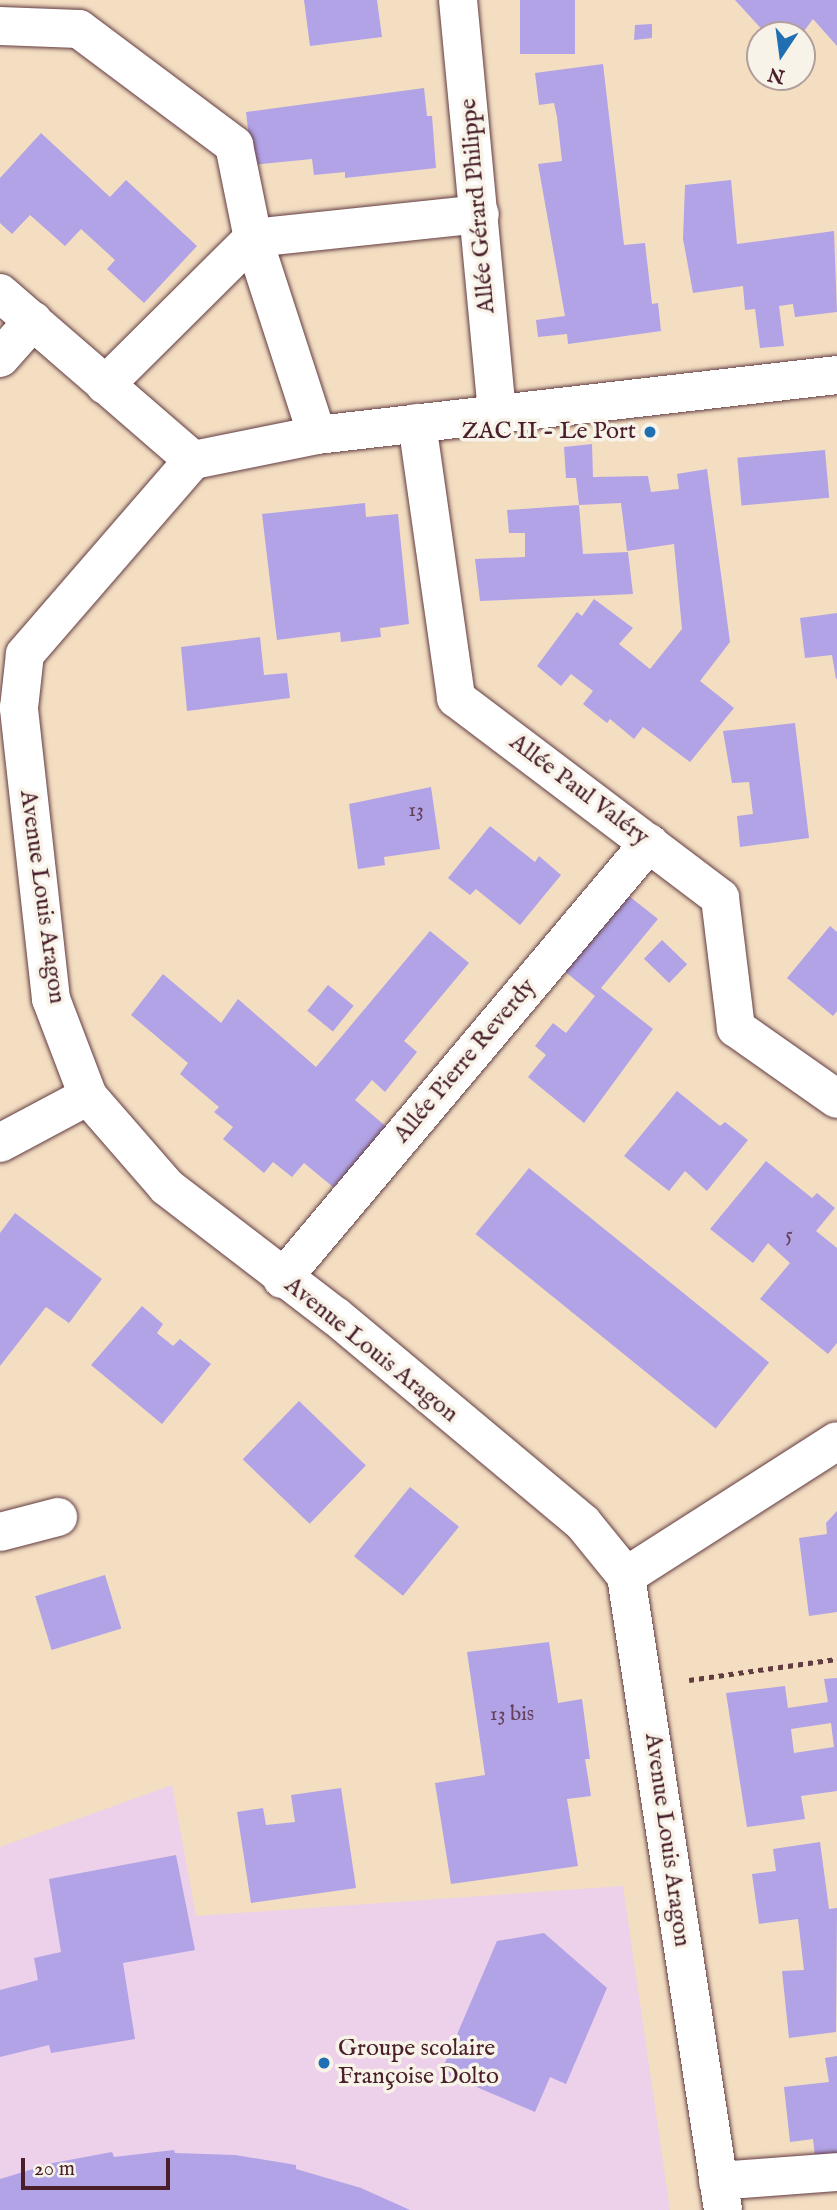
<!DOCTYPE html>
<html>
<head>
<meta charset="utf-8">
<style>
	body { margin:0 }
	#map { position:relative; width:837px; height:2210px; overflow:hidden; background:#f3dec2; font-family:"IM FELL English",serif }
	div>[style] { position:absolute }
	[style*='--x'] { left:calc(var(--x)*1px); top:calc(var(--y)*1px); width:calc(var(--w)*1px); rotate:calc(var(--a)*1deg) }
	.built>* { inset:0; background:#edd0e9 }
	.building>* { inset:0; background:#b1a3e6; transform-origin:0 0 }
	.path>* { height:4.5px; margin-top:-2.25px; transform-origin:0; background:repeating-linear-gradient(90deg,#633c42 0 5px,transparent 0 10px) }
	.roads { filter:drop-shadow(0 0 2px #633c42) drop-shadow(0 0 2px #633c42) }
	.minor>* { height:38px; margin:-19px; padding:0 19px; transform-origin:19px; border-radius:19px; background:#fff }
	.dots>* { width:19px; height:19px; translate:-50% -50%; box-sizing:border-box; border:4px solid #f7f3e8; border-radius:50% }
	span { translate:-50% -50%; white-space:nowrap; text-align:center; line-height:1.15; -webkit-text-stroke:7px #f7f3e8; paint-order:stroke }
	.number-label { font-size:21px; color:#64405a }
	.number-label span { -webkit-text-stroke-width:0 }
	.street-label { font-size:24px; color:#4a1f2b }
	.poi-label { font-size:24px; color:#4a1f2b }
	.right { translate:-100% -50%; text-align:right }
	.left { translate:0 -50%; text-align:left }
	.north { position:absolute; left:746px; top:21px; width:70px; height:70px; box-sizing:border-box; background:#f7f3e8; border:2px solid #b29e9c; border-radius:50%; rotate:193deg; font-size:19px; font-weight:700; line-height:28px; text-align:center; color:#4a1f2b }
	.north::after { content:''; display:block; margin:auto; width:24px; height:32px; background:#1f6fb2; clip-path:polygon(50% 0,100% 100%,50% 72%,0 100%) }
	.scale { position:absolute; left:21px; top:2158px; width:149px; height:32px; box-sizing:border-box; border:4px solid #4a1f2b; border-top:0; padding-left:9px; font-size:21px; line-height:24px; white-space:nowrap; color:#4a1f2b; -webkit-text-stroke:5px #f7f3e8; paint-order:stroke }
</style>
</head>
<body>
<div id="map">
	<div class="built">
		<i style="clip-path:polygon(172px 1785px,196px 1916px,623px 1886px,670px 2210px,0 2210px,0 1847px)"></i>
	</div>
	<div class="building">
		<i style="clip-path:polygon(304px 0,377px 0,382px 37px,310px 46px)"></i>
		<i style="left:520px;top:0;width:55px;height:54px"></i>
		<i style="clip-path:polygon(735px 0,837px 0,837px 46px,813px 19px,801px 35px,767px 35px)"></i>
		<i style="clip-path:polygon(652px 24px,652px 38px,634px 40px,635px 25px)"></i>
		<i style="clip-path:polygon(603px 64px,624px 245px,645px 243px,652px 304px,658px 303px,661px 331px,568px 344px,567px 334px,538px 337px,536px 320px,565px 316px,538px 164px,562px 161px,557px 117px,554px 103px,539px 105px,535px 73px)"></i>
		<i style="clip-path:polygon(424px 88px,427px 116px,432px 116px,436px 168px,345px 178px,345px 172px,314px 175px,312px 159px,252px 165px,246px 112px)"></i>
		<i style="clip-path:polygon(41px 133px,110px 197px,126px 180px,197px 246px,144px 303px,107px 269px,115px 260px,81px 229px,65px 246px,30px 215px,12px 234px,0 223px,0 178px)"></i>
		<i style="clip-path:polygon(731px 180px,737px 244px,834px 231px,837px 312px,795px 317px,793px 304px,779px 306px,784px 346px,760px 348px,755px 309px,745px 310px,743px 286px,693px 293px,683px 239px,685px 185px)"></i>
		<i style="clip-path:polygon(592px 444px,593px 477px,648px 476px,651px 492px,679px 489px,677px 474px,707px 469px,730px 642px,700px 681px,734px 708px,690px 762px,643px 727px,634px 739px,610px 719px,607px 723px,583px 704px,593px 691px,571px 674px,561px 686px,537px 666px,577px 612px,582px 616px,594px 599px,633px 628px,619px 644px,650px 669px,682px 629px,674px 544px,627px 551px,621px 503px,579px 505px,583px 554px,628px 552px,633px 594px,480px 601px,475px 559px,525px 557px,525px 533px,509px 533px,507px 510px,579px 505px,576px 478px,566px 478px,564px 447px)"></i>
		<i style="left:825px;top:450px;width:48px;height:88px;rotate:85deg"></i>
		<i style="clip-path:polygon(365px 503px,366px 517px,398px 514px,409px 624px,380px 628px,381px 637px,341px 642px,340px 632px,277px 640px,262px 514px)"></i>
		<i style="clip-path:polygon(837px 613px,837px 678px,836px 679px,832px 655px,805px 658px,800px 618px)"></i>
		<i style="clip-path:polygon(260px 637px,264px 675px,287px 673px,290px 698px,187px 711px,181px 647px)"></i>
		<i style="clip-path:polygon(795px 723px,809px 838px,740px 847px,737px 816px,753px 814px,749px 782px,732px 783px,723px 731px)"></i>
		<i style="clip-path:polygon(431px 787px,440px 849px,384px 857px,385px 865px,358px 869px,349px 804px)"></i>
		<i style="clip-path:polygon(490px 826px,535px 862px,539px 856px,561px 875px,520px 925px,476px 889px,470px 895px,448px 878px)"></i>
		<i style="clip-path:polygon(629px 896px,658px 919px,601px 988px,653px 1029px,584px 1123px,528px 1077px,546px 1055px,535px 1046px,553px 1023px,566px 1033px,595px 996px,563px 970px)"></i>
		<i style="clip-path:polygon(830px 926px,837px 932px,837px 1011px,833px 1016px,787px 978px)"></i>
		<i style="clip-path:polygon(430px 931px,469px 963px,404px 1041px,417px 1052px,385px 1092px,372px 1080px,355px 1100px,389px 1129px,333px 1187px,304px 1163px,292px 1177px,273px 1162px,264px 1173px,223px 1139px,233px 1127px,214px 1112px,219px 1107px,180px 1074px,188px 1063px,131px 1015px,163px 974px,221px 1023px,238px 999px,316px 1067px)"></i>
		<i style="left:662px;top:940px;width:35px;height:26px;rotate:44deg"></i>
		<i style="left:328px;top:985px;width:33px;height:33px;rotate:39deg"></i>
		<i style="clip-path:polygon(677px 1091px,720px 1126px,725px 1122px,748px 1140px,707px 1191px,685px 1171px,669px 1191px,624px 1156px)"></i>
		<i style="clip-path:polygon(766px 1161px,812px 1198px,817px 1193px,835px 1208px,816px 1231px,837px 1248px,837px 1343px,828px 1354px,760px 1299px,790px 1263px,768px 1243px,753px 1263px,710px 1229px)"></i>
		<i style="left:529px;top:1168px;width:309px;height:85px;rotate:39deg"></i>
		<i style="clip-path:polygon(15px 1213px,102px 1279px,69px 1323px,46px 1307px,0 1366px,0 1233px)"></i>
		<i style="clip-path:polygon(142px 1306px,163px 1324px,157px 1333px,173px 1346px,180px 1339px,211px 1364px,162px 1424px,91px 1365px)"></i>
		<i style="left:299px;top:1401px;width:93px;height:81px;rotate:44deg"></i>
		<i style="left:410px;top:1487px;width:63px;height:89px;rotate:39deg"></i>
		<i style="clip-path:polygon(837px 1511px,837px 1612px,809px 1616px,799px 1538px,827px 1534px,826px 1523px)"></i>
		<i style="left:105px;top:1575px;width:56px;height:73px;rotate:73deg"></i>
		<i style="clip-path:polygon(549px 1642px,558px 1703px,582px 1699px,590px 1759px,585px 1759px,591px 1796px,567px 1799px,578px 1866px,451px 1884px,435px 1783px,485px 1775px,467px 1652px)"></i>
		<i style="clip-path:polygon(evenodd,837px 1678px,837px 1791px,801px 1796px,805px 1819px,747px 1827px,726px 1693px,785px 1686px,788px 1708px,828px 1702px,824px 1679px,837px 1678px,831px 1723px,834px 1747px,794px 1753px,791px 1729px,831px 1723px)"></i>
		<i style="clip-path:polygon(341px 1788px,356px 1888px,251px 1903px,237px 1812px,263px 1808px,266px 1825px,295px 1822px,291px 1795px)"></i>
		<i style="clip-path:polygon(820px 1842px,829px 1909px,837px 1908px,836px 2032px,789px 2038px,782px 1971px,804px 1970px,798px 1919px,759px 1924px,752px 1874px,776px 1871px,773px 1849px)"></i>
		<i style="clip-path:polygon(176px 1855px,195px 1950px,123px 1963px,135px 2039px,51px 2053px,49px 2045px,0 2057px,0 1990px,38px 1980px,34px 1958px,61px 1952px,49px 1879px)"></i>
		<i style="clip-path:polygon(544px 1933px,607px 1988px,566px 2084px,550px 2077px,535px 2112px,441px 2072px,497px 1941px)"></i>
		<i style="clip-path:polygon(837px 2056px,837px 2162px,816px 2165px,813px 2139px,790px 2142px,784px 2087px,829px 2082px,825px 2058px)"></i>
		<i style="clip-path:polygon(174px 2150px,175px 2153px,235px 2155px,296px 2165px,296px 2169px,361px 2188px,410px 2210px,0 2210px,0 2179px,53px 2163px,112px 2152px,114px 2157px)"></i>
	</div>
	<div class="path">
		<i style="--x:689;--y:1680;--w:149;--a:-8.1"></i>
	</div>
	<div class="roads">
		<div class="minor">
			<i style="--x:458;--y:0;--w:414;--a:84.6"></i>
			<i style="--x:0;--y:26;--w:79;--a:2.2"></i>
			<i style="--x:79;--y:29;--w:194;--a:36.8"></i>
			<i style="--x:234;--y:145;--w:95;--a:78.5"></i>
			<i style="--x:253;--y:238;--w:207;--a:72"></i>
			<i style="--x:0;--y:293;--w:255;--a:40.9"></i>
			<i style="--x:0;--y:358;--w:50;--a:-48.3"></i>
			<i style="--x:105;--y:385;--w:209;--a:-44.8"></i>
			<i style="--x:253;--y:238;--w:228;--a:-6"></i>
			<i style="--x:417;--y:423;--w:278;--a:81.9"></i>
			<i style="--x:456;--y:698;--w:331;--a:37.1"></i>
			<i style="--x:720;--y:898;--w:131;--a:83"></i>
			<i style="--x:736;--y:1028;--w:123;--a:35.1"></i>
			<i style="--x:0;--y:1143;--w:100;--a:-28.1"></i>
			<i style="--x:282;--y:1279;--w:570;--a:-49.91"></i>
			<i style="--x:0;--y:1532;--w:60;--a:-14.5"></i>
			<i style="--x:626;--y:1576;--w:250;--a:-32.6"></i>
			<i style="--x:718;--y:2181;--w:119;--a:-4.3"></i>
			<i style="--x:723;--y:2210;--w:641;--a:-98.7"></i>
			<i style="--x:626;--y:1576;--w:68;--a:-129.1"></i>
			<i style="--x:583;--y:1523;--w:323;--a:-140.1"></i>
			<i style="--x:335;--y:1316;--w:212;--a:-142.5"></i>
			<i style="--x:167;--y:1187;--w:121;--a:-131"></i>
			<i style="--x:88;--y:1096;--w:104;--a:-110.9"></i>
			<i style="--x:51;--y:999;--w:293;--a:-96.3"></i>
			<i style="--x:19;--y:708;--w:54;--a:-83.7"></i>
			<i style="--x:25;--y:654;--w:257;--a:-49.1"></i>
			<i style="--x:193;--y:460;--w:126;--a:-11.4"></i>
			<i style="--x:317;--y:435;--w:523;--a:-6.58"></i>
		</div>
	</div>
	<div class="dots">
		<i style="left:650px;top:432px;background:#1f6fb2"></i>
		<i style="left:324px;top:2063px;background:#1f6fb2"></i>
	</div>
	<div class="number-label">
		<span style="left:416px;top:811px">13</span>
		<span style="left:789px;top:1236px">5</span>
		<span style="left:512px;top:1715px">13 bis</span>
	</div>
	<div class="street-label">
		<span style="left:478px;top:206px;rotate:-95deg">Allée Gérard Philippe</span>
		<span style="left:579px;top:790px;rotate:37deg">Allée Paul Valéry</span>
		<span style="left:42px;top:897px;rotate:82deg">Avenue Louis Aragon</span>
		<span style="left:465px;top:1061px;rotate:-50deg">Allée Pierre Reverdy</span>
		<span style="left:371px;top:1350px;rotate:39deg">Avenue Louis Aragon</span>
		<span style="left:667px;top:1840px;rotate:82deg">Avenue Louis Aragon</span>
	</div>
	<div class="poi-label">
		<span class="right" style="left:636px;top:432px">ZAC II - Le Port</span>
		<span class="left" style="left:338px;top:2063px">Groupe scolaire<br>Françoise Dolto</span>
	</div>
	<div class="north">N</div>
	<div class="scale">20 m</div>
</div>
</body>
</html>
